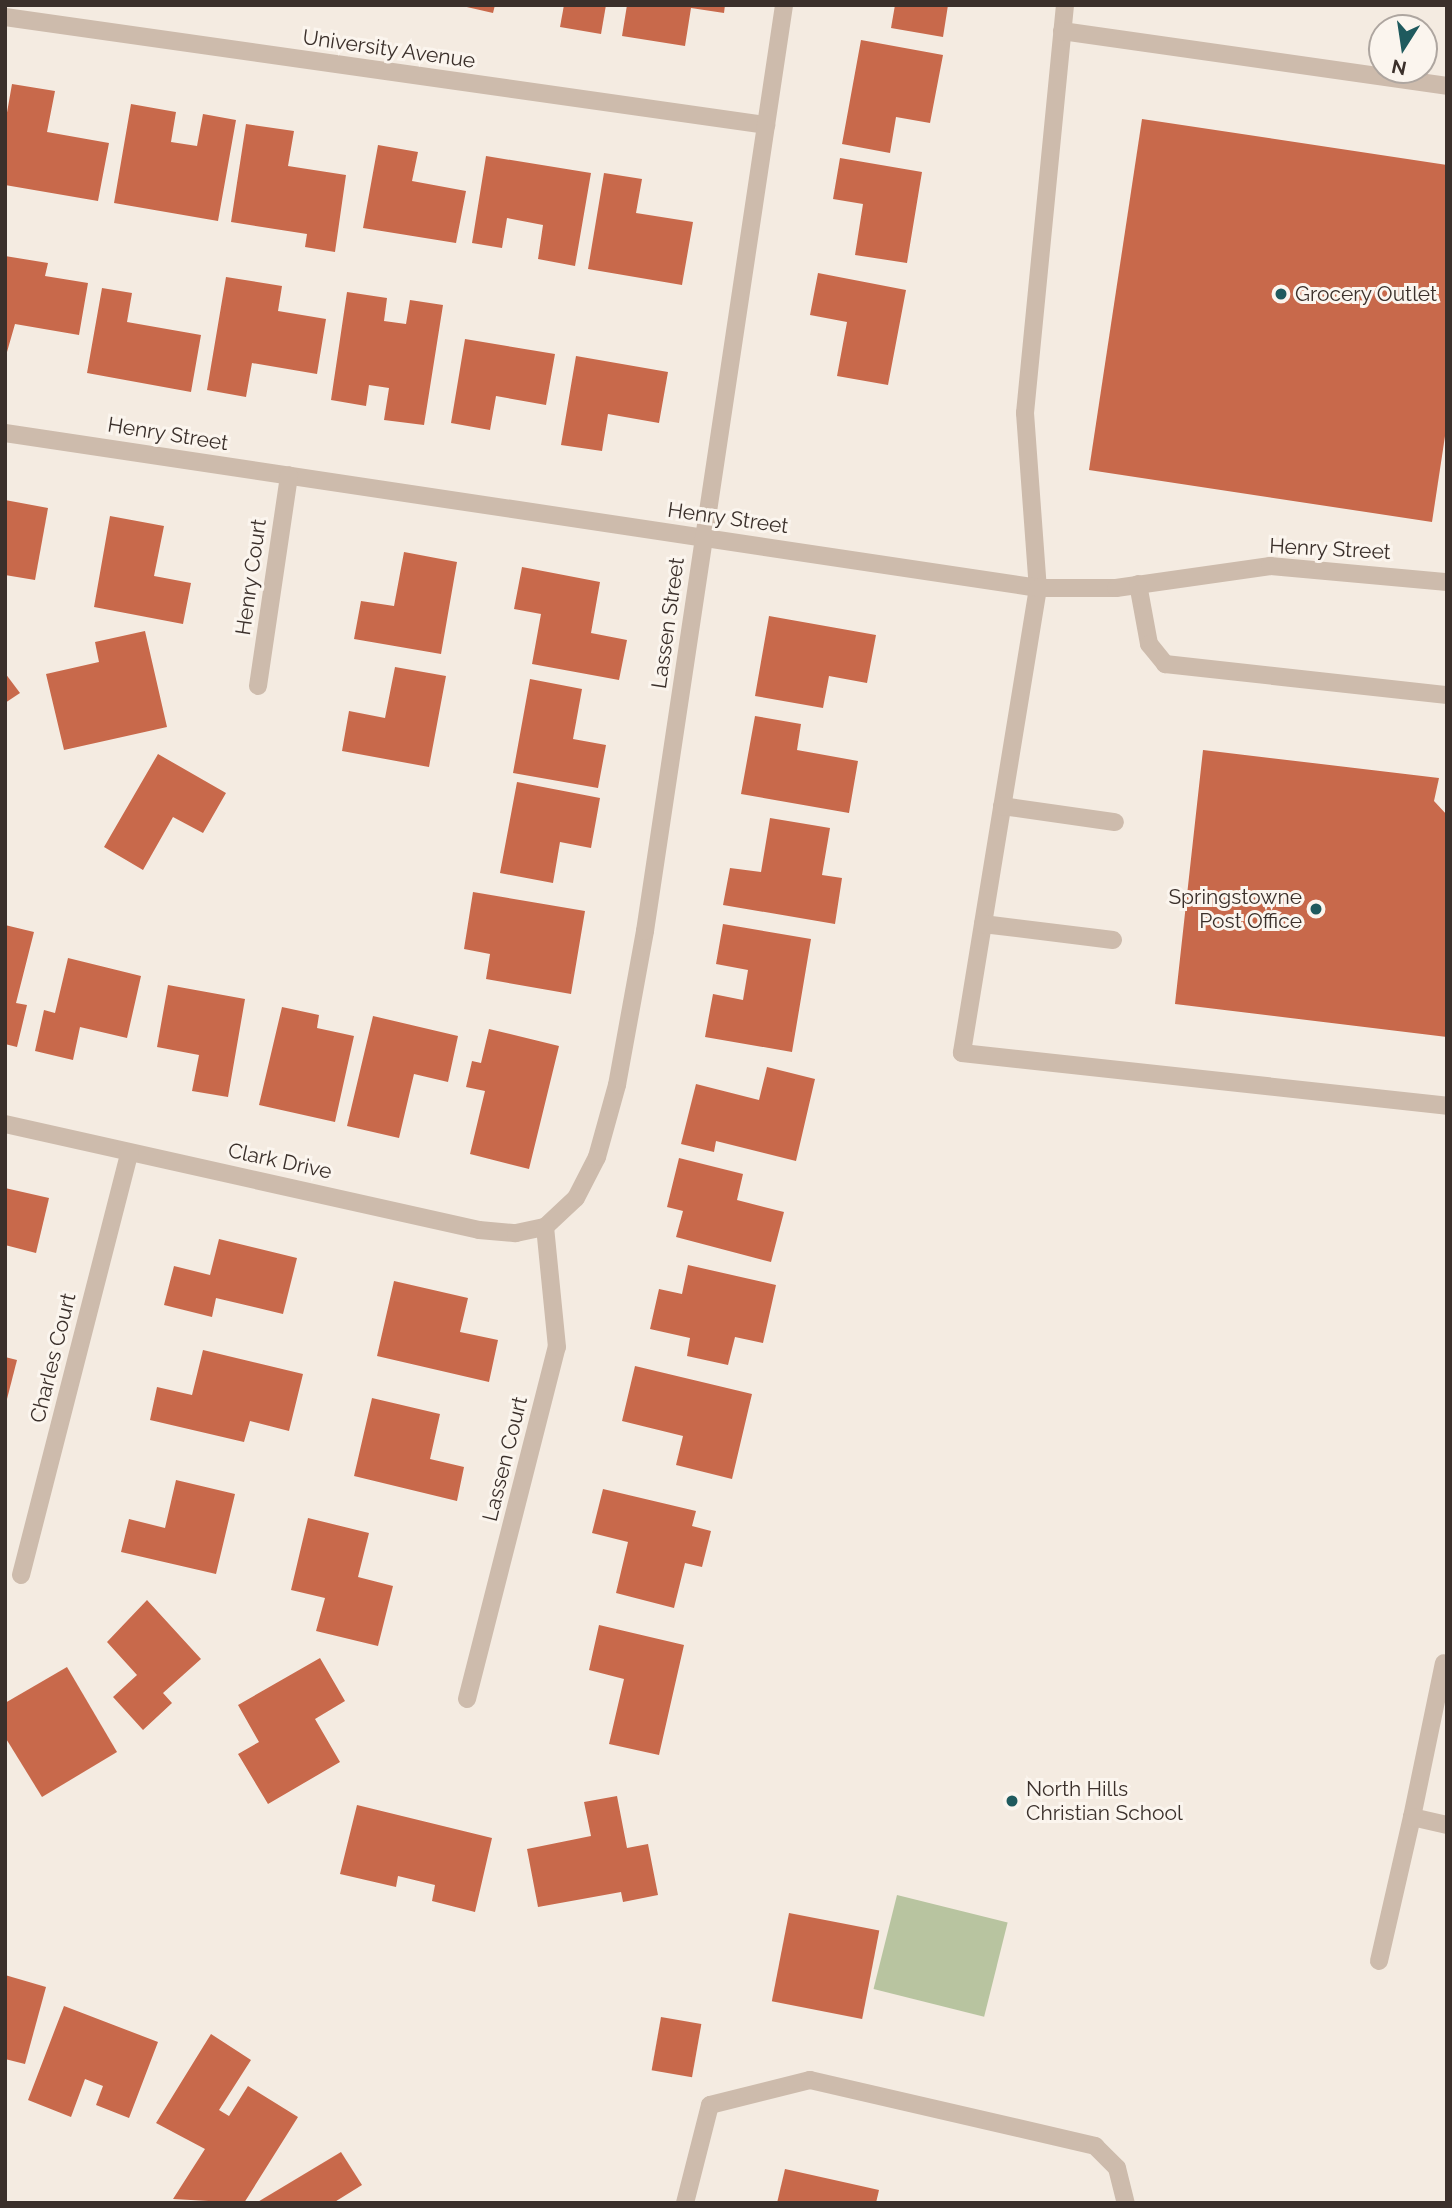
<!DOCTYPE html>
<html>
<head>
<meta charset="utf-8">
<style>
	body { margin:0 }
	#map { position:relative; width:1452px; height:2208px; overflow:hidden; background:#f4ebe1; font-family:Raleway,sans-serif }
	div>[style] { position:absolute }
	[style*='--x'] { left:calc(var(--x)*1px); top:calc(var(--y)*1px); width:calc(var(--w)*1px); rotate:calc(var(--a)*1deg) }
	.green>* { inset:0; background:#b8c4a0; transform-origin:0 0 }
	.building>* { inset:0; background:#c8694b; transform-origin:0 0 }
	.minor>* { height:18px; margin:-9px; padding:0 9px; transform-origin:9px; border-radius:9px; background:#cdbbac }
	.dots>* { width:19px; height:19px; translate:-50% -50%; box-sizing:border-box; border:4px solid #fbf5ee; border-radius:50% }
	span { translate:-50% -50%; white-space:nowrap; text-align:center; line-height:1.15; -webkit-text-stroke:6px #fbf5ee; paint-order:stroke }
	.street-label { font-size:21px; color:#3b302b }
	.poi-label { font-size:21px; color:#3b302b }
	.left { translate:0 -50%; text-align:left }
	.right { translate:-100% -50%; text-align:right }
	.frame { position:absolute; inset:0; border:7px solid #3b302b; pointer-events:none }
	.north { position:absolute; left:1368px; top:14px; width:70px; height:70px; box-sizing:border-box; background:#fbf5ee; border:2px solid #aea6a0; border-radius:50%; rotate:192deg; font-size:19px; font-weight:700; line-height:28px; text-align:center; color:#3b302b }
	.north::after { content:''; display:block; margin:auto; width:24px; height:32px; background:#1f5a5e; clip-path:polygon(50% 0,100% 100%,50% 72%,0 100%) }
</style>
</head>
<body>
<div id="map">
	<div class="green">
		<i style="left:897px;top:1895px;width:114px;height:97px;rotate:14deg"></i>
	</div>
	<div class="building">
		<i style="clip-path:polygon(458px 5px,495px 5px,493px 13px)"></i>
		<i style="clip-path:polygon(564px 5px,606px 5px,601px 34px,560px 27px)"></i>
		<i style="clip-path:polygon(627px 5px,725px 5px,724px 13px,691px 8px,685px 46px,622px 36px)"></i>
		<i style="clip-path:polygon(895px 5px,948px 5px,943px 37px,891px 28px)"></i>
		<i style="clip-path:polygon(861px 40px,943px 55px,930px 123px,896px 117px,890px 153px,842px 144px)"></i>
		<i style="clip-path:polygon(12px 84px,55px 91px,47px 132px,109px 143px,98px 201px,5px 185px,5px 124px)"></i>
		<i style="clip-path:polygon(131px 104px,176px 112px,171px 142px,197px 146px,203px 114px,236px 120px,218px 221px,114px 203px)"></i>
		<i style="clip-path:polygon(1142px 119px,1447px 165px,1447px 423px,1432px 522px,1089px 470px)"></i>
		<i style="clip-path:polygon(246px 124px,294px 131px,288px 166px,346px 175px,335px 252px,305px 247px,307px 234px,231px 222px)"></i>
		<i style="clip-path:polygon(378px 145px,418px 152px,412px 181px,466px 191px,456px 243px,363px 228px)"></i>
		<i style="clip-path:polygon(486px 156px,591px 173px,575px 266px,538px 259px,543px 225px,507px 218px,502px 248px,472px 243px)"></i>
		<i style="clip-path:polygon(840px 158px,922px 172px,907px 263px,855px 255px,863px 204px,833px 199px)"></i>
		<i style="clip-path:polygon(604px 173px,642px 179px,636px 213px,693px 222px,682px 285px,588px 269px)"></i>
		<i style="clip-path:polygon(5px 256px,48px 263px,45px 276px,88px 283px,79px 335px,15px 324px,5px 359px)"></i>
		<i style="clip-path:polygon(818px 273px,906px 290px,888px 385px,837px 376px,847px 322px,810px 315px)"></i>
		<i style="clip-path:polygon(226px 277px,282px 286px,278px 311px,326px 319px,317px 374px,252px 363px,246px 397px,207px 390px)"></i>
		<i style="clip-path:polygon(102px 288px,132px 293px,127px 322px,201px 335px,191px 392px,87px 373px)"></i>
		<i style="clip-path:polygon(347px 292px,387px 298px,384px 321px,406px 324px,410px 300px,443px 305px,424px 425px,384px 420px,389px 388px,369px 385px,366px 406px,331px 400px)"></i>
		<i style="clip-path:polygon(465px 339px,555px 354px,546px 405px,496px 396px,490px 430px,451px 423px)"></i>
		<i style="clip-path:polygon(576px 356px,668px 372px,659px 423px,608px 414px,602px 451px,561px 445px)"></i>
		<i style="clip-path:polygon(5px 500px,48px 508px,35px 580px,5px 575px)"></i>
		<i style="clip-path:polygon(110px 516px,164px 526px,154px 576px,191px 583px,183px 624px,94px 607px)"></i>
		<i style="clip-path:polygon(404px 552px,457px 562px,441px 654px,354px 639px,361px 601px,394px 606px)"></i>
		<i style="clip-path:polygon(522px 567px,600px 582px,591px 633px,627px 640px,619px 680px,532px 664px,541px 614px,514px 609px)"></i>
		<i style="clip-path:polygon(769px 616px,876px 635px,867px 683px,829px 676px,823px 708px,755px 696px)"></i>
		<i style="clip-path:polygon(145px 631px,167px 727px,64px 750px,46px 674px,99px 662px,95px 642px)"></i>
		<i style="clip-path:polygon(395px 667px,446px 676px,429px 767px,342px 751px,349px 711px,385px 718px)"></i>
		<i style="clip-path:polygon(5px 673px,20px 693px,5px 703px)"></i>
		<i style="clip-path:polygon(530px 679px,582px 689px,573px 739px,606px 745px,598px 788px,513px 773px)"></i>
		<i style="clip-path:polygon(755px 716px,801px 724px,797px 750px,858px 761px,849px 813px,741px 794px)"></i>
		<i style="clip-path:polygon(1203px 750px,1439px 778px,1434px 801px,1447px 815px,1447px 1037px,1175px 1004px)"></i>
		<i style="clip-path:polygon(158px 754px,226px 793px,203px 833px,173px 817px,143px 870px,104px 847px)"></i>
		<i style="clip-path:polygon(517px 782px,600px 798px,591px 848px,560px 842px,553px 883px,500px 873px)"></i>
		<i style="clip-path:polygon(770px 818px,830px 828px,822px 875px,842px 878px,835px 924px,723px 905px,730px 868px,761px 872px)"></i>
		<i style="clip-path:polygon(473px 892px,585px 911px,571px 994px,486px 979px,490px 954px,464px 949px)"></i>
		<i style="clip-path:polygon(723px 924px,811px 939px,792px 1052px,705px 1037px,713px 994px,743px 1000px,748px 970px,716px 964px)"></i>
		<i style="clip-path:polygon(5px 925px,34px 932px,16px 1003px,27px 1005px,17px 1047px,5px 1044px)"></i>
		<i style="clip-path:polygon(68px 958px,141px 976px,127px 1038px,80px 1027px,73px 1060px,35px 1051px,44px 1010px,55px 1013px)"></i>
		<i style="clip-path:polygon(168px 985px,245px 999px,228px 1097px,192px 1091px,199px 1055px,157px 1047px)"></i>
		<i style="clip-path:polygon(282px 1007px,319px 1015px,317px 1028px,354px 1036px,335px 1122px,259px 1105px)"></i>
		<i style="clip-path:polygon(373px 1016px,458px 1036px,448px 1082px,414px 1074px,399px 1138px,347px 1126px)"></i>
		<i style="clip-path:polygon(489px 1029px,559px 1046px,529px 1169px,470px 1154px,485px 1091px,466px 1087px,472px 1061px,481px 1063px)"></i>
		<i style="clip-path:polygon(767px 1067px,815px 1079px,796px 1161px,716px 1141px,714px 1152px,681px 1144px,696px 1084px,759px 1100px)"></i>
		<i style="clip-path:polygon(679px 1158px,743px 1174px,737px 1200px,784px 1212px,771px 1262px,676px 1237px,683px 1211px,667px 1207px)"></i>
		<i style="clip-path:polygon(5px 1188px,49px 1198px,36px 1253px,5px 1245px)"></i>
		<i style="clip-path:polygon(219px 1239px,297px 1258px,283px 1314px,216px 1298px,212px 1317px,164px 1305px,174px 1266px,210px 1275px)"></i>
		<i style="clip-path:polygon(688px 1265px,776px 1285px,763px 1343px,735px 1337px,728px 1365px,687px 1356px,690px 1338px,650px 1329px,659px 1289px,682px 1294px)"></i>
		<i style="clip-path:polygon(394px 1281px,468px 1298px,460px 1332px,498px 1340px,489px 1382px,377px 1356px)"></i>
		<i style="clip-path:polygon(203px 1350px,303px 1374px,289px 1431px,250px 1421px,244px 1442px,150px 1420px,157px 1387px,192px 1395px)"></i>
		<i style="clip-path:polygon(5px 1357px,17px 1360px,7px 1399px,5px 1399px)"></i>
		<i style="clip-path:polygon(635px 1366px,752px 1394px,732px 1479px,676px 1465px,683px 1436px,622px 1421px)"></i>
		<i style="clip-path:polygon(372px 1398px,440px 1414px,430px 1459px,464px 1467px,457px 1501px,354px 1476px)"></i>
		<i style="clip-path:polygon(176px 1480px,235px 1494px,216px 1574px,121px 1552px,129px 1519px,165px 1528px)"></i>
		<i style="clip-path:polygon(603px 1489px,696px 1511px,692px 1526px,711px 1531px,702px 1567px,685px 1563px,674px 1608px,616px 1593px,628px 1542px,592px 1533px)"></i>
		<i style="clip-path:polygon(308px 1518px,369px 1533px,358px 1577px,393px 1586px,378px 1646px,316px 1631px,325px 1598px,291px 1590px)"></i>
		<i style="clip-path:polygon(147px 1600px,201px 1659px,163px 1693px,172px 1703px,143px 1730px,113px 1697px,137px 1675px,107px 1642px)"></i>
		<i style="clip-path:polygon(599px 1625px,684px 1645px,659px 1755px,609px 1744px,624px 1679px,589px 1670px)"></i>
		<i style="clip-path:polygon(320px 1658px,345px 1701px,315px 1719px,340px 1762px,268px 1804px,238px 1754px,259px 1742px,238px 1705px)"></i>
		<i style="clip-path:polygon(67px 1667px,117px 1752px,42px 1797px,5px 1737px,5px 1703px)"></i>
		<i style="clip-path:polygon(617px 1796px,627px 1848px,648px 1844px,658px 1895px,623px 1902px,621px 1892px,538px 1907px,527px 1849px,591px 1836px,584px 1802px)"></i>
		<i style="clip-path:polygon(357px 1805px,492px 1838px,475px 1912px,432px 1901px,435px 1885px,398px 1876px,396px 1887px,340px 1874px)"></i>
		<i style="left:789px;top:1913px;width:92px;height:90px;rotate:11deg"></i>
		<i style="clip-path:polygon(5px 1975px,46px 1987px,25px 2064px,5px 2059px)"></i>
		<i style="clip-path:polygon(64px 2006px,158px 2042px,129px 2118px,96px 2105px,103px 2086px,85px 2079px,71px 2117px,28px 2100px)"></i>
		<i style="left:661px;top:2017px;width:41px;height:54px;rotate:10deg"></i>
		<i style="clip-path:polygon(211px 2034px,251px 2060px,219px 2110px,229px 2116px,248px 2086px,298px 2117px,244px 2203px,173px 2199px,205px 2149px,156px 2123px)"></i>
		<i style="clip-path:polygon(341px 2152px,362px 2185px,333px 2203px,256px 2203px)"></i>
		<i style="clip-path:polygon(785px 2169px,879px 2190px,876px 2203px,777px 2203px)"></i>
	</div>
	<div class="minor">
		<i style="--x:1065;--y:5;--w:410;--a:95.6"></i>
		<i style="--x:1025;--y:413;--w:175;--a:85.8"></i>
		<i style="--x:1038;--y:588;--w:471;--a:99.3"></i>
		<i style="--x:962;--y:1053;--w:488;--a:6.2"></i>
		<i style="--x:5;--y:17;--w:769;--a:8.08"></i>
		<i style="--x:1062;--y:31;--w:389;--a:8.1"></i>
		<i style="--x:5;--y:433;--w:1045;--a:8.53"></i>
		<i style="--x:1038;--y:588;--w:78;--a:0"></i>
		<i style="--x:1116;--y:588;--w:156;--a:-8.1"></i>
		<i style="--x:1270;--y:566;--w:178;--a:5.2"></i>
		<i style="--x:1138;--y:584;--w:61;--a:79.6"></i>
		<i style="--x:1149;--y:644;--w:26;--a:51"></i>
		<i style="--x:1165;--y:664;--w:284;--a:6.3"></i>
		<i style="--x:258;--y:686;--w:213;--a:-81.6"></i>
		<i style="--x:1002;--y:806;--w:114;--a:8.1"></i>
		<i style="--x:983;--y:924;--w:131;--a:7"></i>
		<i style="--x:5;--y:1124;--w:486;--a:12.6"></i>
		<i style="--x:479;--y:1230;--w:37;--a:5"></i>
		<i style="--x:516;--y:1233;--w:30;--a:-12"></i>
		<i style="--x:545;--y:1227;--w:42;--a:-43.1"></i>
		<i style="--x:576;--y:1198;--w:46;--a:-62.9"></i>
		<i style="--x:597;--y:1157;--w:75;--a:-74.5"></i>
		<i style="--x:617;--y:1085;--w:157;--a:-79.7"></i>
		<i style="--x:645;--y:931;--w:936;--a:-81.46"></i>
		<i style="--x:21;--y:1575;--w:436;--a:-75.6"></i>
		<i style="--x:467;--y:1699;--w:363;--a:-75.7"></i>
		<i style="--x:557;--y:1347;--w:121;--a:-95.7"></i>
		<i style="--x:1412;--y:1817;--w:157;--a:-78.3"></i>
		<i style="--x:1379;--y:1961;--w:148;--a:-77.1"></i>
		<i style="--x:1412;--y:1817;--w:36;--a:13"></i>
		<i style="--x:685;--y:2203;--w:101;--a:-75.7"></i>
		<i style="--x:710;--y:2105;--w:103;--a:-14"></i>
		<i style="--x:810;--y:2080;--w:293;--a:13"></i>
		<i style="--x:1095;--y:2146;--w:31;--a:45"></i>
		<i style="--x:1117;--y:2168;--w:36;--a:76"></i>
	</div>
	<div class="dots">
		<i style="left:1281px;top:294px;background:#1f5a5e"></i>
		<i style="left:1316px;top:909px;background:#1f5a5e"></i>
		<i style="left:1012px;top:1801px;background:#1f5a5e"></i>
	</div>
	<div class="street-label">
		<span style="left:389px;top:49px;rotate:8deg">University Avenue</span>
		<span style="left:168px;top:434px;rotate:9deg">Henry Street</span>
		<span style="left:728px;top:518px;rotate:8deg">Henry Street</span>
		<span style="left:1330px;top:549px;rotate:3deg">Henry Street</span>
		<span style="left:251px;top:577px;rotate:-82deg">Henry Court</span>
		<span style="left:668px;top:623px;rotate:-82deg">Lassen Street</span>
		<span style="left:280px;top:1161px;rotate:12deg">Clark Drive</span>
		<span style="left:53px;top:1358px;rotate:-76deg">Charles Court</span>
		<span style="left:505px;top:1459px;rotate:-76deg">Lassen Court</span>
	</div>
	<div class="poi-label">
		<span class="left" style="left:1295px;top:294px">Grocery Outlet</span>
		<span class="right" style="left:1302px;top:909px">Springstowne<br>Post Office</span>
		<span class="left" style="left:1026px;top:1801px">North Hills<br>Christian School</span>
	</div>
	<div class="frame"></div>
	<div class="north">N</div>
</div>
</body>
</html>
